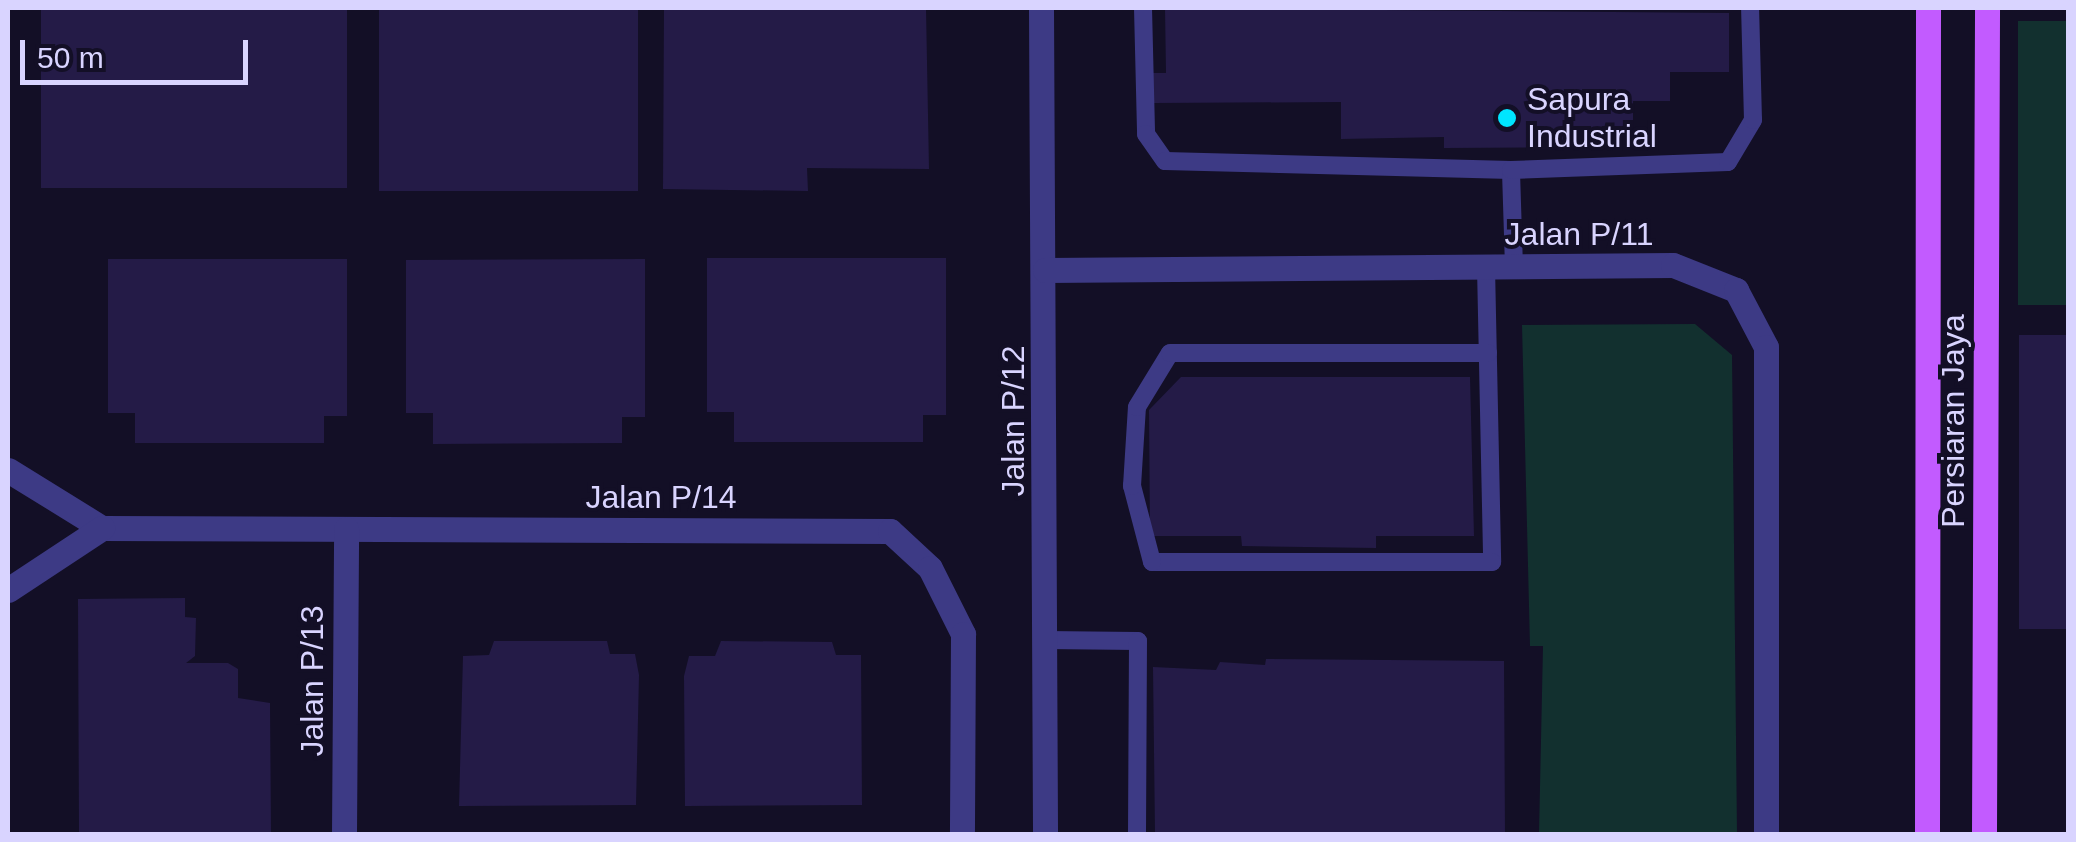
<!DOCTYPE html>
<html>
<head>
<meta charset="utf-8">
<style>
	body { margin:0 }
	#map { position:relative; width:2076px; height:842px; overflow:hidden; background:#130f26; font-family:Helvetica,sans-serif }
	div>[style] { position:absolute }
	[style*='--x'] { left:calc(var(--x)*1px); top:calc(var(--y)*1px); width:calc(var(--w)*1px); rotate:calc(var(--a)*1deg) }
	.green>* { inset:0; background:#12302f; transform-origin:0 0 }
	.building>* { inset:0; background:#241b47; transform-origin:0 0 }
	.lane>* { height:18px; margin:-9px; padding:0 9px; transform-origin:9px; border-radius:9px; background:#3d3a85 }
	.street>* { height:25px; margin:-12.5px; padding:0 12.5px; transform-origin:12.5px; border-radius:12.5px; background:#3d3a85 }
	.primary>* { height:25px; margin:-12.5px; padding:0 12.5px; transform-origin:12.5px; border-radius:12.5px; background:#c25bff }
	.dots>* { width:28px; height:28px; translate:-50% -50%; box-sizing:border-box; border:5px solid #130f26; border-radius:50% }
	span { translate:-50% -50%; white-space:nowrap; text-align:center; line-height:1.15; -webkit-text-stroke:8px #130f26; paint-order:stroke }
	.poi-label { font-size:32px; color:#d9d4ff }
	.left { translate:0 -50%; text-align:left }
	.street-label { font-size:32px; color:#d9d4ff }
	.frame { position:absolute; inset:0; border:10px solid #d9d4ff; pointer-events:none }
	.scale { position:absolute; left:20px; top:40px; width:228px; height:45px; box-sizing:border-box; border:5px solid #d9d4ff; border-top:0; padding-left:12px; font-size:30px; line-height:35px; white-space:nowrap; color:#d9d4ff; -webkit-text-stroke:8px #130f26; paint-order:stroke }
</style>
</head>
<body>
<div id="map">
	<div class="green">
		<i style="left:2018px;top:21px;width:50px;height:284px"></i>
		<i style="clip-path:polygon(1695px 324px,1732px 355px,1737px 834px,1539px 834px,1543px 646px,1530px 646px,1522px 325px)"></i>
	</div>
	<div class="building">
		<i style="left:41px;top:8px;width:306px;height:180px"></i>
		<i style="left:379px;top:8px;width:259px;height:183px"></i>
		<i style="clip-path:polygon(664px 8px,926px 8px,929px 169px,807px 168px,808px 191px,663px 189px)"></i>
		<i style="clip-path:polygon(1165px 8px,1729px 13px,1729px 72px,1670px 72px,1670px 101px,1633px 101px,1633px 147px,1444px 148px,1444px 137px,1341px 139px,1341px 102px,1153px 103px,1152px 73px,1166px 73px)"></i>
		<i style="clip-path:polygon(707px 258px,946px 258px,946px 415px,923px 415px,923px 442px,734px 442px,734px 412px,707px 412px)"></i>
		<i style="clip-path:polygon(108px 259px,347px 259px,347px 416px,324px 416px,324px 443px,135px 443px,135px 413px,108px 413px)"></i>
		<i style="clip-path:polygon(645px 259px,645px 417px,622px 417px,622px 443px,433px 444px,433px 413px,406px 413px,406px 260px)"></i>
		<i style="left:2019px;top:335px;width:49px;height:294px"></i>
		<i style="clip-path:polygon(1181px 377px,1470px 377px,1474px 536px,1376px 536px,1376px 548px,1242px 546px,1241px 536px,1150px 536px,1149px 410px)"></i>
		<i style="clip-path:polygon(185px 598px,185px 617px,196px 618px,195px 656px,186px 663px,228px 663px,238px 669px,238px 698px,270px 703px,271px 834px,79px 834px,78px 599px)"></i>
		<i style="clip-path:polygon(607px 641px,610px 654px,635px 654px,639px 675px,636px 805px,459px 806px,463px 656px,489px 655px,494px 641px)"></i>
		<i style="clip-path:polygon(721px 641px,832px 642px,836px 655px,861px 655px,862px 805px,685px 806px,684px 676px,689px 656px,715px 656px)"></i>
		<i style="clip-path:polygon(1266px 659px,1504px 661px,1505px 834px,1155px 834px,1153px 667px,1216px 670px,1220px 662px,1265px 665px)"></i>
	</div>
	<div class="lane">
		<i style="--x:1143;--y:8;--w:126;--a:88.6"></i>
		<i style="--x:1146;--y:134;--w:33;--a:55"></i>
		<i style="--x:1165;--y:161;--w:346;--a:1.5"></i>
		<i style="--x:1486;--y:267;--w:295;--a:88.8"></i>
		<i style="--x:1492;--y:562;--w:340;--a:180"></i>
		<i style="--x:1152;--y:562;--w:79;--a:-104.7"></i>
		<i style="--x:1132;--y:486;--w:79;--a:-86.4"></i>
		<i style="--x:1137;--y:407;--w:63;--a:-58.6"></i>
		<i style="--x:1170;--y:353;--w:318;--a:0"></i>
		<i style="--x:1514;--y:267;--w:97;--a:-91.8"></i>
		<i style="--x:1511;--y:170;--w:217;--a:-2.1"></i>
		<i style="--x:1728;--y:162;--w:49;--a:-59.2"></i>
		<i style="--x:1753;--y:120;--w:112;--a:-91.5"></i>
		<i style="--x:1045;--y:640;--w:93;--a:0.6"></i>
		<i style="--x:1138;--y:641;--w:193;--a:90.3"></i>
	</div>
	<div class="street">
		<i style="--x:1041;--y:8;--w:826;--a:89.72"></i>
		<i style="--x:1045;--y:270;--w:628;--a:-0.46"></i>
		<i style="--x:1673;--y:265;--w:68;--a:21.6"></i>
		<i style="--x:1736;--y:290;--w:64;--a:62.2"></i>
		<i style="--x:1766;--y:347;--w:487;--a:90"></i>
		<i style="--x:8;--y:470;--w:110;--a:31.7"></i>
		<i style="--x:102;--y:528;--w:788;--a:0.22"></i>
		<i style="--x:890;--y:531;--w:54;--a:42.8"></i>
		<i style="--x:930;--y:568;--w:74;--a:63.4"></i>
		<i style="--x:963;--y:634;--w:200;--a:90.3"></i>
		<i style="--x:8;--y:590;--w:113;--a:-33.4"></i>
		<i style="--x:344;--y:834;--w:305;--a:-89.6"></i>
	</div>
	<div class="primary">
		<i style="--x:1927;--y:834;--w:826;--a:-89.93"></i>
		<i style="--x:1984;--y:834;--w:826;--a:-89.79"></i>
	</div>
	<div class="dots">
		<i style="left:1507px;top:118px;background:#00e5ff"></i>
	</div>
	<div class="poi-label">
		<span class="left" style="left:1527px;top:118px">Sapura<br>Industrial</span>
	</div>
	<div class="street-label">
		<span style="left:1579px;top:234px">Jalan P/11</span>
		<span style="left:1013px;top:421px;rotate:-90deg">Jalan P/12</span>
		<span style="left:1953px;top:421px;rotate:-90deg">Persiaran Jaya</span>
		<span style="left:661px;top:497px">Jalan P/14</span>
		<span style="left:312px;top:681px;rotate:-90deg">Jalan P/13</span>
	</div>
	<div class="frame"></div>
	<div class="scale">50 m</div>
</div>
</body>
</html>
